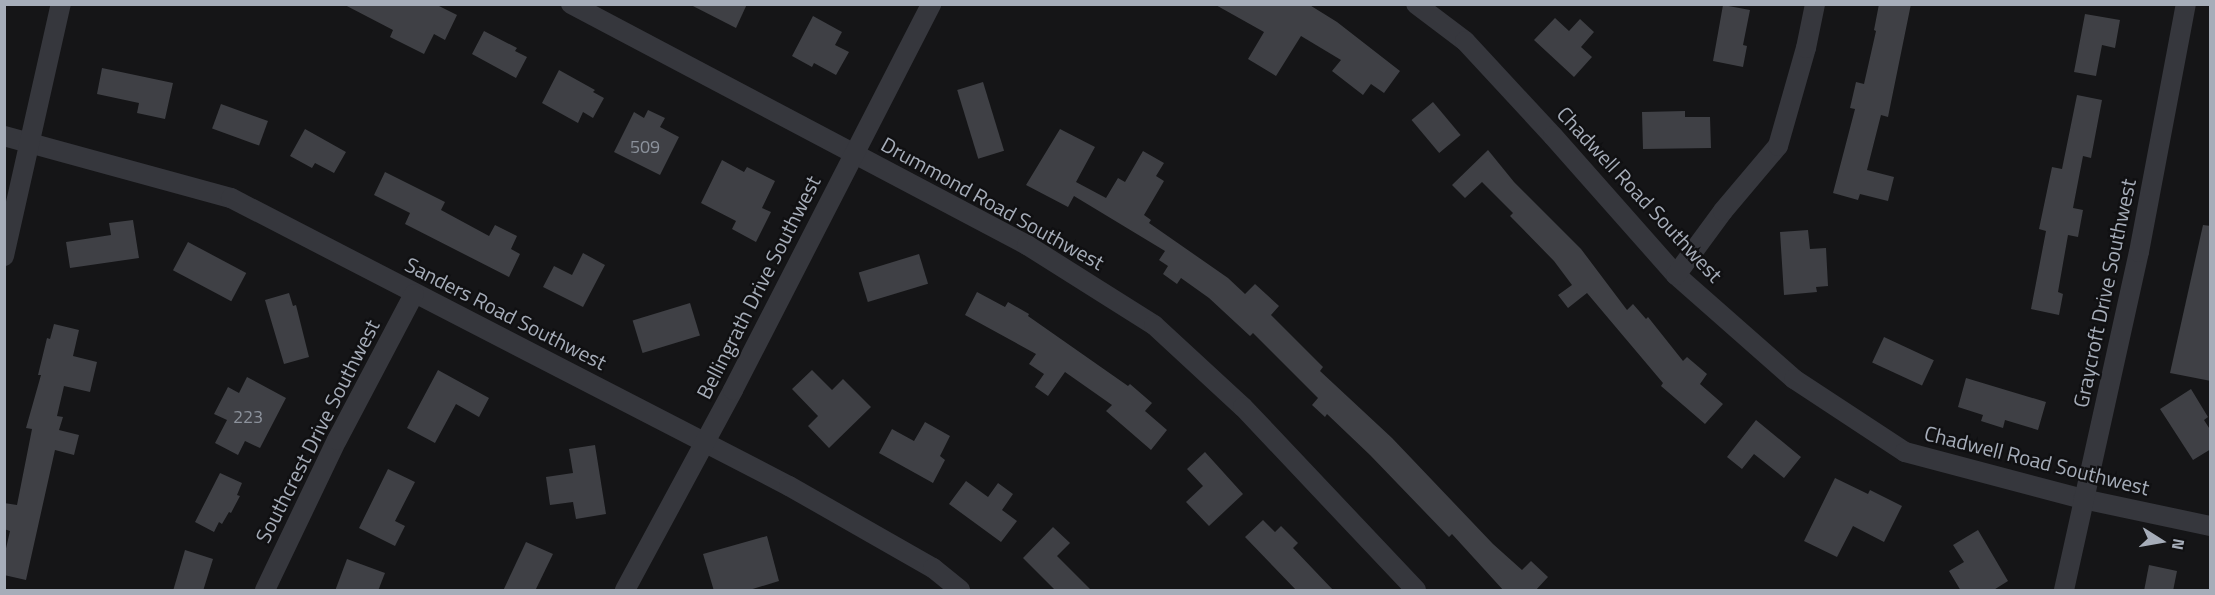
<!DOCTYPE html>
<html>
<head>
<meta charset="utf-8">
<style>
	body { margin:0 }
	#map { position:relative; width:2215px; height:595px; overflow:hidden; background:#151517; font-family:"Titillium Web",sans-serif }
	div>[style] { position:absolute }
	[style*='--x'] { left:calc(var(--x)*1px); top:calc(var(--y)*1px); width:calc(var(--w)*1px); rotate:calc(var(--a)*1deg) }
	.building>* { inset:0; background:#3f4045; transform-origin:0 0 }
	.minor>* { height:20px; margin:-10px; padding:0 10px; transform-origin:10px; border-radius:10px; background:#36373d }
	span { translate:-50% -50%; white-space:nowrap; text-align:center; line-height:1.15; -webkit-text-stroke:4.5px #101012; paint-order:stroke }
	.number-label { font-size:18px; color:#8c929c }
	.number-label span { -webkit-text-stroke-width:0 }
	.street-label { font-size:21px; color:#a6adb9 }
	.frame { position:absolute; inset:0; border:6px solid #a6adb9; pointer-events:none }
	.north { position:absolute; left:2131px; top:511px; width:60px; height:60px; -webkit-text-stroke:4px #101012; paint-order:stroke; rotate:101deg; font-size:16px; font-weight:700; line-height:24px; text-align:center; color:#a6adb9 }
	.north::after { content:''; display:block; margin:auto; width:21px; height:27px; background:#a6adb9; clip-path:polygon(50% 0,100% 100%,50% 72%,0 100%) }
</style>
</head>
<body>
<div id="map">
	<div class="building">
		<i style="clip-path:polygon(343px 4px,435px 4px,457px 15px,445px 40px,434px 34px,424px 54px,390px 37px,393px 30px)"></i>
		<i style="clip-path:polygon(689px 4px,747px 4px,736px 28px)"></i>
		<i style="clip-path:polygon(1214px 4px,1308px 4px,1337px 22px,1400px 71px,1384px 93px,1371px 84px,1363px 95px,1332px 71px,1341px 60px,1301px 36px,1276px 76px,1248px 59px,1264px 32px)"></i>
		<i style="clip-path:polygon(1879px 4px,1911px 4px,1888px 117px,1881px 115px,1867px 170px,1894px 177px,1888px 201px,1860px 194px,1858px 200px,1833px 193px,1855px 109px,1850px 108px,1856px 82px,1864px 84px,1876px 31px,1874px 30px)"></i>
		<i style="clip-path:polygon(1723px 5px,1750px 10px,1743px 45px,1747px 46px,1743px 67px,1713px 61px)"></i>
		<i style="clip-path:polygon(2085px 14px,2120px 20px,2115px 48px,2102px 45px,2096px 76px,2074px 72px)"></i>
		<i style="clip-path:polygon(813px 16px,842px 32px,835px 45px,849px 52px,836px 75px,814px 63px,812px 67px,792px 56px)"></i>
		<i style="clip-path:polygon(1555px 18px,1569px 31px,1580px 19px,1594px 32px,1581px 47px,1592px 57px,1574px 77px,1534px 40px)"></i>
		<i style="clip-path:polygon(484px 31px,517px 48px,515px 51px,527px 57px,516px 78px,472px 54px)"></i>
		<i style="clip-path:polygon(102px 68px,173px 83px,165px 119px,137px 113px,139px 103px,97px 94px)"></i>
		<i style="clip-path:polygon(559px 70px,595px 90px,593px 92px,604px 98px,593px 118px,583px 112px,578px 123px,542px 103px)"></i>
		<i style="left:983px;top:82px;width:72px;height:27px;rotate:73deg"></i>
		<i style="clip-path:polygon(2077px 95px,2102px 100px,2091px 158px,2083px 156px,2073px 208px,2083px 210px,2078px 237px,2068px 235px,2058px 292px,2063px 294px,2059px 315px,2031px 309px,2046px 231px,2039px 229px,2052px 167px,2062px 169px)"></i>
		<i style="left:1433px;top:102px;width:43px;height:28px;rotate:50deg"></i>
		<i style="left:221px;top:104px;width:50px;height:26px;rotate:20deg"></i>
		<i style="clip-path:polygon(648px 110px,665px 118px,660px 127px,679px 137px,660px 175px,614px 152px,634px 112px,644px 118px)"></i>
		<i style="clip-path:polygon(1685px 111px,1685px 117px,1710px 117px,1711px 148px,1643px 149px,1642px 112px)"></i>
		<i style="clip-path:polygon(305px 129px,346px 152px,334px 173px,315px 163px,312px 168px,290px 156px)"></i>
		<i style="clip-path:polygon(1060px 129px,1095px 147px,1076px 182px,1106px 198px,1118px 178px,1125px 182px,1143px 151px,1164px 163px,1156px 176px,1164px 181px,1144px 215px,1151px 220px,1149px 223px,1228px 278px,1245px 294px,1255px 284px,1279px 306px,1271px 315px,1323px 367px,1320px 371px,1392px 438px,1493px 544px,1522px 570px,1531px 561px,1548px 577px,1535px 591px,1504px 591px,1452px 534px,1449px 537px,1370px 455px,1327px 414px,1325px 417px,1312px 405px,1318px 398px,1253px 333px,1250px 336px,1209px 298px,1181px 278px,1177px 284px,1163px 274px,1168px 266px,1159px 260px,1165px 251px,1074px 196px,1068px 207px,1026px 185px)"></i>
		<i style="clip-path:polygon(1488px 150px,1514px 182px,1581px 249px,1627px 310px,1633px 304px,1646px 319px,1648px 317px,1683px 361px,1687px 357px,1707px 374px,1700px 384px,1723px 404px,1705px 424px,1661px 386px,1663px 383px,1587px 293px,1568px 308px,1558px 295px,1572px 285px,1554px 261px,1510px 216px,1513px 213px,1482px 182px,1465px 198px,1452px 185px)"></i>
		<i style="clip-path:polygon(722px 160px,744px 172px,747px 167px,775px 181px,762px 208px,771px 212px,756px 242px,732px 229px,736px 221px,701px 203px)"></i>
		<i style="clip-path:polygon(385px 172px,445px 202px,441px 210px,489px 236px,495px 225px,517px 236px,511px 249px,520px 254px,509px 277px,405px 224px,410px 213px,374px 195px)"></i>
		<i style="clip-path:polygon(133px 220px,139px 258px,70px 268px,66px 242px,111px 235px,109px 223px)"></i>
		<i style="clip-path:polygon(2203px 225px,2211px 226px,2211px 381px,2170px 373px)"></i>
		<i style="clip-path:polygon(1808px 230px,1810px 249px,1826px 248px,1828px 286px,1816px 287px,1817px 292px,1784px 295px,1780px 232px)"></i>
		<i style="left:188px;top:242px;width:66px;height:32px;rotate:28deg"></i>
		<i style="clip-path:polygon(583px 253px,605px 265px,583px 307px,543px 287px,554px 266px,572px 275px)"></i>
		<i style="left:919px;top:254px;width:31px;height:63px;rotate:73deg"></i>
		<i style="clip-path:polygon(977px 292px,1005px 307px,1008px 302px,1029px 314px,1028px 316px,1128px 386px,1130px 384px,1152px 403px,1145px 411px,1167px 430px,1151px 450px,1106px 411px,1112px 405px,1065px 372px,1048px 396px,1035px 387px,1044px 374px,1029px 364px,1036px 354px,965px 315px)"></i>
		<i style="clip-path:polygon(289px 293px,293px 306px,296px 305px,309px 357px,284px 364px,265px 300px)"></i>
		<i style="left:690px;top:303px;width:34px;height:60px;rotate:73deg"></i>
		<i style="clip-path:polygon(54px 324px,79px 330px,73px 356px,97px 362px,90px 392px,64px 386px,57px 416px,63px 417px,59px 430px,79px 435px,74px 455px,55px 450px,26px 580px,4px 575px,4px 557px,10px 531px,4px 529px,4px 503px,17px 505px,32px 429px,26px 428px,41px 375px,38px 375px,47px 338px,50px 339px)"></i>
		<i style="left:1884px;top:337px;width:55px;height:28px;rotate:25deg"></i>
		<i style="clip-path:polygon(438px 370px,489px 398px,479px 417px,456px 404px,435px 443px,407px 428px)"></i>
		<i style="clip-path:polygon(812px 370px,832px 390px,843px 379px,871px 407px,829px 448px,808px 426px,818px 416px,792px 389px)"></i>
		<i style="clip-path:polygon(247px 377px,286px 398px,260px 448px,245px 441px,238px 455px,215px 443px,227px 420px,214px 414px,228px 387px,239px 393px)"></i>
		<i style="clip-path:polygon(1966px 378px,2046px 402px,2038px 430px,2005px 420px,2003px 428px,1981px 421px,1983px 415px,1958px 407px)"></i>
		<i style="clip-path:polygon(2191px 389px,2208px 417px,2204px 420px,2211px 431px,2211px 449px,2193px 460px,2160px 409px)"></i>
		<i style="clip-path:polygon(1756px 420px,1801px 457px,1784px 478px,1754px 454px,1742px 469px,1727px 457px)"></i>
		<i style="clip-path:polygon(925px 422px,950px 436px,940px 456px,945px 460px,933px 483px,879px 453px,892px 429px,914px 441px)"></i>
		<i style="clip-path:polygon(595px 445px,606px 514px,576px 519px,573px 502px,550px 505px,546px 477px,573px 473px,569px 449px)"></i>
		<i style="clip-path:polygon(1205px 452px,1243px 494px,1209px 526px,1186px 502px,1203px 486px,1187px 469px)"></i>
		<i style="clip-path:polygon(388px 469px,415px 482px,395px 521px,405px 526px,395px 546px,359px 528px)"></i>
		<i style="clip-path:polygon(220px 473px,242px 483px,237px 495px,240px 496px,231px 513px,229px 512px,222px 524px,219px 522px,214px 532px,195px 522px)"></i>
		<i style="clip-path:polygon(1835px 478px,1868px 494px,1870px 490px,1902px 506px,1884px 542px,1853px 526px,1837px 557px,1804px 541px)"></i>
		<i style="clip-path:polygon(966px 481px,988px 497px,998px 483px,1013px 494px,1002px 510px,1017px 521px,1001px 542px,949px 504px)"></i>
		<i style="clip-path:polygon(1263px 520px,1275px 532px,1281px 526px,1298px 543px,1293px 548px,1334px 591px,1297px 591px,1245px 537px)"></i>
		<i style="clip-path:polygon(1053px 527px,1070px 543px,1057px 556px,1092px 591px,1056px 591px,1023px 558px)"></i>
		<i style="clip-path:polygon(1978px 530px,2008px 581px,1992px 591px,1961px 591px,1949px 571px,1964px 562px,1953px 545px)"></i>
		<i style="clip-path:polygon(767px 536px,779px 581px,746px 591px,714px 591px,703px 554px)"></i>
		<i style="clip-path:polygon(526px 542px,553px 554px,535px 591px,503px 591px)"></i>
		<i style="clip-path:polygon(185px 550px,213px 559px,203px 591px,173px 591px)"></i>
		<i style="clip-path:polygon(347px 559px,385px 573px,378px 591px,335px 591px)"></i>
		<i style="clip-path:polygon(2149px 565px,2177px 571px,2173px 591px,2144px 591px)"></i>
	</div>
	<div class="minor">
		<i style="--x:571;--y:4;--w:516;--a:27.86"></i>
		<i style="--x:1027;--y:245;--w:150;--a:32.2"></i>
		<i style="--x:1154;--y:325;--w:121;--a:42.7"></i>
		<i style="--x:1243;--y:407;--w:252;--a:46.6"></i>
		<i style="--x:1416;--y:4;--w:61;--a:37.1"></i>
		<i style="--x:1465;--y:41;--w:129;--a:47.2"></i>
		<i style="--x:1553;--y:136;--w:186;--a:48.5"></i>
		<i style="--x:1676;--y:275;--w:157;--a:41.4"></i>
		<i style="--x:1794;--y:379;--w:133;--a:33.3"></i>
		<i style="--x:1905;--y:452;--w:184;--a:14.8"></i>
		<i style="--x:2083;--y:499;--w:130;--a:12"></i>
		<i style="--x:4;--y:136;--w:235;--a:15.3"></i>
		<i style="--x:231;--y:198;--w:628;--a:27.3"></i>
		<i style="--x:789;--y:486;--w:166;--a:29.7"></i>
		<i style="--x:933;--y:568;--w:35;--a:39"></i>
		<i style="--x:4;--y:256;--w:258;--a:-77.3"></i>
		<i style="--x:1676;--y:275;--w:79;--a:-53.7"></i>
		<i style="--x:1723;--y:211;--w:85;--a:-49.8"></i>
		<i style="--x:1778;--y:146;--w:102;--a:-74.1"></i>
		<i style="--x:1806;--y:48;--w:45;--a:-78.4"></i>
		<i style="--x:265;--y:590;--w:166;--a:-64.4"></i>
		<i style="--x:337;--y:440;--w:165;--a:-62.2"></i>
		<i style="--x:625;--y:590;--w:227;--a:-61.6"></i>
		<i style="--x:733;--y:390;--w:434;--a:-62.8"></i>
		<i style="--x:2064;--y:590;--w:346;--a:-77.5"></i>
		<i style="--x:2139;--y:252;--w:252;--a:-79.3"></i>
	</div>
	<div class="number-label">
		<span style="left:645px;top:147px">509</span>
		<span style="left:248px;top:417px">223</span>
	</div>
	<div class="street-label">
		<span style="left:1640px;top:194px;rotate:47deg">Chadwell Road Southwest</span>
		<span style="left:993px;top:203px;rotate:29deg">Drummond Road Southwest</span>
		<span style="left:758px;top:287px;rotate:-63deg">Bellingrath Drive Southwest</span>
		<span style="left:2104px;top:293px;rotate:-78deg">Graycroft Drive Southwest</span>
		<span style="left:506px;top:313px;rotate:27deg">Sanders Road Southwest</span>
		<span style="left:317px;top:431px;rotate:-63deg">Southcrest Drive Southwest</span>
		<span style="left:2037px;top:460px;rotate:14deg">Chadwell Road Southwest</span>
	</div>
	<div class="frame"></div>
	<div class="north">N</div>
</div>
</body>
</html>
